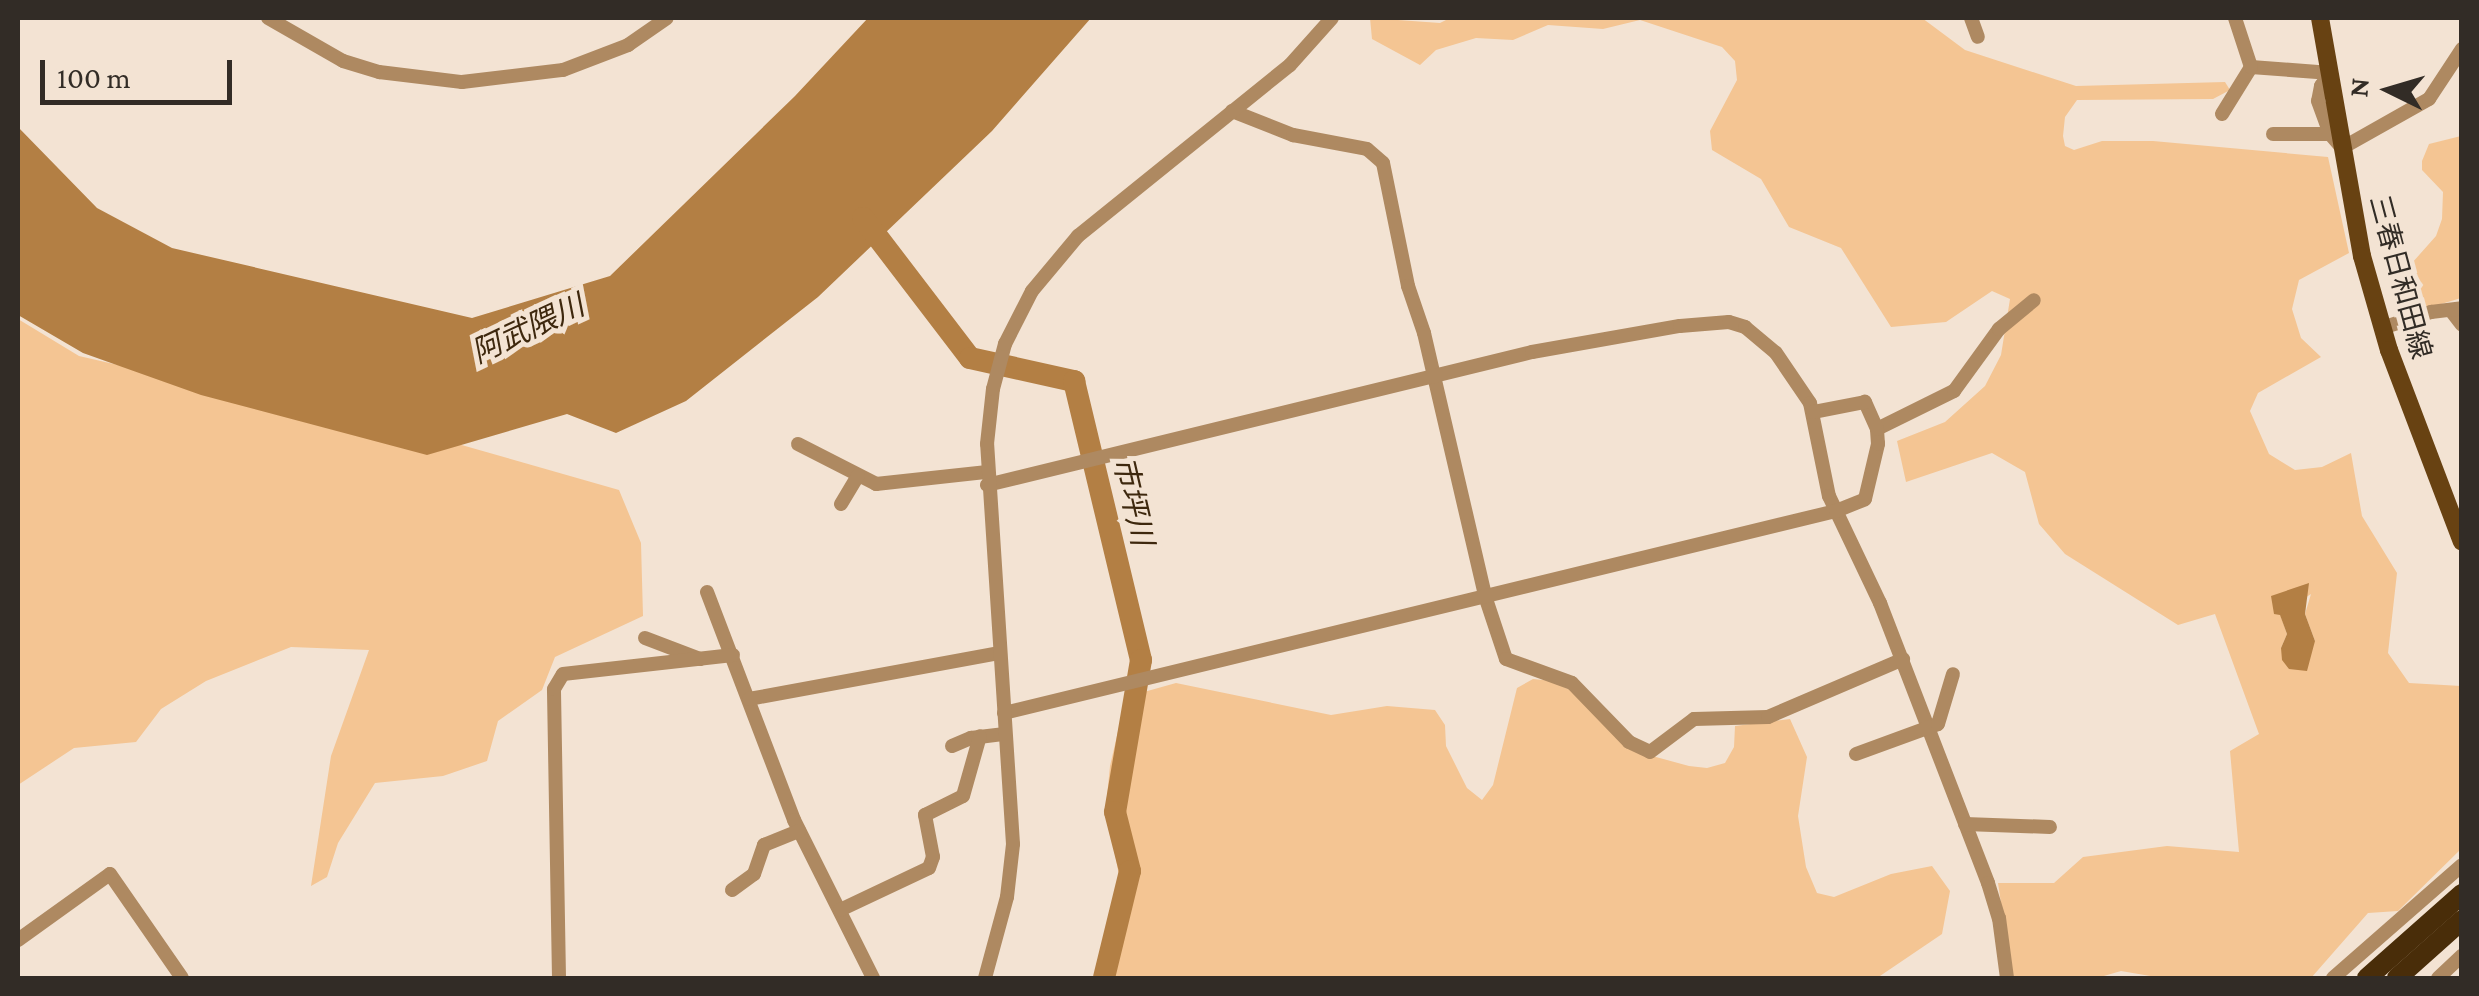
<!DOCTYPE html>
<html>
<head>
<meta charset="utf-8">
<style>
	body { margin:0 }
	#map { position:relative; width:2479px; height:996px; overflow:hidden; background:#f3e3d3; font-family:"Crimson Pro","Noto Sans JP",serif }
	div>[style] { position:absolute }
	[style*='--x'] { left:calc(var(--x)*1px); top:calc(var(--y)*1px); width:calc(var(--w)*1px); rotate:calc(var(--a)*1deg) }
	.green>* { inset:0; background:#f4c593 }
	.water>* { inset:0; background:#b37f44 }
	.river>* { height:22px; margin:-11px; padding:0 11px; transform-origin:11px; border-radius:11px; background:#b37f44 }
	.minor>* { height:14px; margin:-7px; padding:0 7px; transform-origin:7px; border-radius:7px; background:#ae8961 }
	.major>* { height:18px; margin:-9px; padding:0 9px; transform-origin:9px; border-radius:9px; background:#684212 }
	.highway>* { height:20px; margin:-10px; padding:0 10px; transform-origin:10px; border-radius:10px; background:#492d09 }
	span { translate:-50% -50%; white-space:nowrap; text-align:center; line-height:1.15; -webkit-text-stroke:10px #f3e3d3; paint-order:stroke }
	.street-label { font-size:28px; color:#322c26 }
	.water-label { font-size:30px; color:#3e280e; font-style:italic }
	.frame { position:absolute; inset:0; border:20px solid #322c26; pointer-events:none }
	.north { position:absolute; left:2339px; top:40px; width:100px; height:100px; -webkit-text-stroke:8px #f3e3d3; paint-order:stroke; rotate:275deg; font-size:28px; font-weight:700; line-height:40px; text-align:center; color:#322c26 }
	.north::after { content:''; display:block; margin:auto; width:35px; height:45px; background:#322c26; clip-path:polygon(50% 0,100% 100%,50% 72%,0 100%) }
	.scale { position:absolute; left:40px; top:60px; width:192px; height:45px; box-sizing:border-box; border:5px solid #322c26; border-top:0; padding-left:12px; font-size:30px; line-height:35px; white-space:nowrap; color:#322c26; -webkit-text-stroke:8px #f3e3d3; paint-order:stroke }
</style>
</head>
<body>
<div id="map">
	<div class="green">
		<i style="clip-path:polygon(evenodd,1370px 18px,1440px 23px,1450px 18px,1922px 18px,1965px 50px,2076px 86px,2225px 82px,2230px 90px,2213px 99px,2077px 100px,2065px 117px,2063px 136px,2065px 146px,2074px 150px,2102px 141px,2153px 141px,2328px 157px,2349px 253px,2299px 280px,2292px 309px,2301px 338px,2321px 357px,2258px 393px,2250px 411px,2269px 454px,2295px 470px,2322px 467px,2351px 453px,2362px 516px,2397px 573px,2388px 653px,2409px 683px,2461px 686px,2461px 849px,2398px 911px,2368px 913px,2311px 978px,2162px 978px,2121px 971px,2097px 978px,2012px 978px,1998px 883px,2054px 883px,2083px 857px,2167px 846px,2239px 852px,2230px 751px,2259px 734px,2215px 614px,2178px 625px,2065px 554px,2039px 524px,2025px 472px,1992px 453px,1906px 482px,1897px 441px,1945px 422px,1985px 386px,2001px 355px,2010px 299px,1992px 291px,1946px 322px,1891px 327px,1841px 248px,1789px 227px,1761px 179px,1712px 150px,1710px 131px,1737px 80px,1735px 61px,1722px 47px,1640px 20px,1603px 29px,1548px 25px,1513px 40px,1476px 38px,1436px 50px,1420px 65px,1372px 39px,1370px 18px,2311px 594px,2305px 614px,2315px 641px,2281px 648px,2287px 634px,2280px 614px,2311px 594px)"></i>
		<i style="clip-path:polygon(2461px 136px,2461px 298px,2418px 311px,2398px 310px,2392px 302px,2396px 281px,2436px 236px,2442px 219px,2443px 192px,2422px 170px,2422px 161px,2429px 144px)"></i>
		<i style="clip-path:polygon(18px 319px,79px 356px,444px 440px,619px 490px,641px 543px,643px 616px,555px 657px,542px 690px,498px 721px,487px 761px,443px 776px,375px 783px,338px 843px,327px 877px,311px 886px,331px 756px,369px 650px,291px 647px,206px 681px,161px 709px,136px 742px,74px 748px,18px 785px)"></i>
		<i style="clip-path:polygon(1533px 679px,1553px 681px,1578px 694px,1634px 751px,1689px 766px,1707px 768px,1725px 763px,1734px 747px,1735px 726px,1790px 719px,1807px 757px,1798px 816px,1806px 867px,1817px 893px,1834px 897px,1891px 874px,1932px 866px,1950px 891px,1942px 934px,1877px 978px,1097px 978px,1111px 948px,1120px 881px,1106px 806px,1110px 766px,1126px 697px,1176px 683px,1331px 715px,1387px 706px,1435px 710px,1445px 725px,1446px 746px,1467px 788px,1482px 800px,1493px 785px,1517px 688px)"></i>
	</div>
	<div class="water">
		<i style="clip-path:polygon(868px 18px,1091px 18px,992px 131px,818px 297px,686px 401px,616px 433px,567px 414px,427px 455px,201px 395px,83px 353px,18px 315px,18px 127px,97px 208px,172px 248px,472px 318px,610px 276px,795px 96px)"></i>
		<i style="clip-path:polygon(2309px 583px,2305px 614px,2315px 641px,2307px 671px,2289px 669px,2282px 660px,2281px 648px,2287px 634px,2280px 615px,2274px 614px,2271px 596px)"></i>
	</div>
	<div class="river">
		<i style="--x:863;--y:218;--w:176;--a:52.6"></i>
		<i style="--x:970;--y:358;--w:107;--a:12.5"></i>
		<i style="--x:1074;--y:381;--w:287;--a:76.5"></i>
		<i style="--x:1141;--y:660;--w:154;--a:99.7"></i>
		<i style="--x:1115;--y:812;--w:61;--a:75.7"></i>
		<i style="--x:1130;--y:871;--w:110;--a:103.7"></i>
	</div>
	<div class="minor">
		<i style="--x:268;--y:18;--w:86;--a:29.8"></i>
		<i style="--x:343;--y:61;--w:38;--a:17"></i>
		<i style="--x:379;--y:72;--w:84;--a:6.9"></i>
		<i style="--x:462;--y:82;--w:102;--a:-6.8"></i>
		<i style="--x:563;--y:70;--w:70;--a:-21"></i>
		<i style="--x:628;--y:45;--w:47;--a:-34.7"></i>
		<i style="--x:1971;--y:18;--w:20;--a:70"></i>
		<i style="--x:2251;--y:67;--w:80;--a:4.3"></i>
		<i style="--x:2331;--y:73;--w:16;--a:128"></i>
		<i style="--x:2321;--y:86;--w:15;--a:101"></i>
		<i style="--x:2318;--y:101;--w:35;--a:70"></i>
		<i style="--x:2330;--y:134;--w:18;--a:49"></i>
		<i style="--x:2342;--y:148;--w:100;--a:-29.4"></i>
		<i style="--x:2429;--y:99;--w:60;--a:-56.6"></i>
		<i style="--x:1232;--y:111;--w:66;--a:21.5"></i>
		<i style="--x:1293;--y:135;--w:75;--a:10.7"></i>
		<i style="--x:1367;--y:149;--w:21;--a:41"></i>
		<i style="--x:1383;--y:163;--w:126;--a:78.5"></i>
		<i style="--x:1408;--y:286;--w:50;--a:71.2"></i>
		<i style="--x:1424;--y:333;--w:270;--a:76.9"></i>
		<i style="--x:1485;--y:596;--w:66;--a:71.6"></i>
		<i style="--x:1506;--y:659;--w:70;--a:20"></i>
		<i style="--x:1572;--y:683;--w:82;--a:46"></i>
		<i style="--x:1629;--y:742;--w:23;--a:25"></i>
		<i style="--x:1650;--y:752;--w:55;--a:-36.9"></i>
		<i style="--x:1694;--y:719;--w:74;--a:-1.5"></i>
		<i style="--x:1768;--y:717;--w:147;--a:-23.2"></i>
		<i style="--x:2222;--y:114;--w:55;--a:-58.3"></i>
		<i style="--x:2251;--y:67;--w:52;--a:-108.1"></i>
		<i style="--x:2273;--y:134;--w:57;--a:0"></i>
		<i style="--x:2452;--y:312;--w:16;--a:52"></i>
		<i style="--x:2382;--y:328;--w:52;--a:-18.1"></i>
		<i style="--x:2431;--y:312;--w:31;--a:-7"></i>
		<i style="--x:1877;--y:429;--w:86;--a:-26.3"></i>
		<i style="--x:1954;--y:391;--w:77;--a:-54"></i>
		<i style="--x:1999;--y:329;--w:45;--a:-39.6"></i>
		<i style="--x:798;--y:444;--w:88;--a:27.1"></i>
		<i style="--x:876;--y:484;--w:112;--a:-6.2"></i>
		<i style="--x:987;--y:485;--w:561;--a:-13.71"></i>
		<i style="--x:1532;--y:352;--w:150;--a:-10"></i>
		<i style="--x:1680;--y:326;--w:49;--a:-4.7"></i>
		<i style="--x:1729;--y:322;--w:17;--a:17"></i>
		<i style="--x:1745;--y:327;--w:40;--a:40"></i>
		<i style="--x:1776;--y:353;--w:60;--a:55.8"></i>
		<i style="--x:1810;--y:403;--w:95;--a:78.5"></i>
		<i style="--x:1829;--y:496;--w:119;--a:64.5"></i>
		<i style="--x:1880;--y:603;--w:300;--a:68.9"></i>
		<i style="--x:1988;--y:883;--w:37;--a:73"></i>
		<i style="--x:1999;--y:918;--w:61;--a:82.4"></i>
		<i style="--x:841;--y:504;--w:33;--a:-59"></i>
		<i style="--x:707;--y:592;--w:244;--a:69.1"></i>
		<i style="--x:794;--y:820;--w:177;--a:63.4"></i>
		<i style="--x:645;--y:638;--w:59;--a:20.9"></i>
		<i style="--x:749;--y:699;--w:255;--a:-10.4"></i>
		<i style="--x:1004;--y:713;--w:856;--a:-13.65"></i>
		<i style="--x:1836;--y:511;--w:31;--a:-22"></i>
		<i style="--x:1865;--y:499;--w:57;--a:-76.7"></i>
		<i style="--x:1878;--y:444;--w:15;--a:-94"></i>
		<i style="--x:1877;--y:429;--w:30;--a:-114"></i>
		<i style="--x:1865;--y:402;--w:53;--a:169.1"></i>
		<i style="--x:952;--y:746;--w:21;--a:-23"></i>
		<i style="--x:971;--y:738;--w:34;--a:-7"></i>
		<i style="--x:1856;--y:754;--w:87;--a:-20.1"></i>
		<i style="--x:1938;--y:724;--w:52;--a:-73.3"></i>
		<i style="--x:1965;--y:824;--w:85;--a:2"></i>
		<i style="--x:732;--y:890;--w:27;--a:-36"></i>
		<i style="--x:754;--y:874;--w:31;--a:-71"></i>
		<i style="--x:764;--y:845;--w:38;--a:-22"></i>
		<i style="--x:840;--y:910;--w:98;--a:-25.3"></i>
		<i style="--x:929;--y:868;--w:12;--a:-70"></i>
		<i style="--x:933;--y:857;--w:43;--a:-100.8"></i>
		<i style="--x:925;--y:815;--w:42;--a:-26.6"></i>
		<i style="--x:963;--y:796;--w:62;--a:-74.2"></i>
		<i style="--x:18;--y:940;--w:113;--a:-35.7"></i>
		<i style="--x:110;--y:874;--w:126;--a:55.3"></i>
		<i style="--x:559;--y:978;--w:289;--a:-91"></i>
		<i style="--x:554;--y:689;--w:17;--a:-59"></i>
		<i style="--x:563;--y:674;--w:171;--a:-6.4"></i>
		<i style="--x:985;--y:978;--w:84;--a:-74.8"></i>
		<i style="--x:1007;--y:897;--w:53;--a:-83.5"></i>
		<i style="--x:1013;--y:844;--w:401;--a:-93.7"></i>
		<i style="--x:987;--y:444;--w:55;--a:-83.8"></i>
		<i style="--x:993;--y:389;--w:47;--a:-75.1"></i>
		<i style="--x:1005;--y:344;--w:59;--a:-63"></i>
		<i style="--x:1032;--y:291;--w:72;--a:-50.1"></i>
		<i style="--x:1078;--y:236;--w:272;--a:-38.9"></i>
		<i style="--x:1290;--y:65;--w:63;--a:-48.2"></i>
		<i style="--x:2333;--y:978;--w:171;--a:-41.2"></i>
		<i style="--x:2438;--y:978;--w:33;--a:-43"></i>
	</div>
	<div class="major">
		<i style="--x:2320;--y:18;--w:242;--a:80"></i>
		<i style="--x:2362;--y:256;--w:98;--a:74"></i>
		<i style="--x:2389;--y:350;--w:205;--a:69.2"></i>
	</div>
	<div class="highway">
		<i style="--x:2367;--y:978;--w:127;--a:-41.5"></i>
		<i style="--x:2397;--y:978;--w:87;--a:-41.7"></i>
	</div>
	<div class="street-label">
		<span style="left:2400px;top:277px;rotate:75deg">三春日和田線</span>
	</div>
	<div class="water-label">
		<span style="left:528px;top:329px;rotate:-25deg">阿武隈川</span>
		<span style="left:1133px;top:501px;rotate:77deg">市坪川</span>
	</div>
	<div class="frame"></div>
	<div class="north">N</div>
	<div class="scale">100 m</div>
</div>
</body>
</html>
